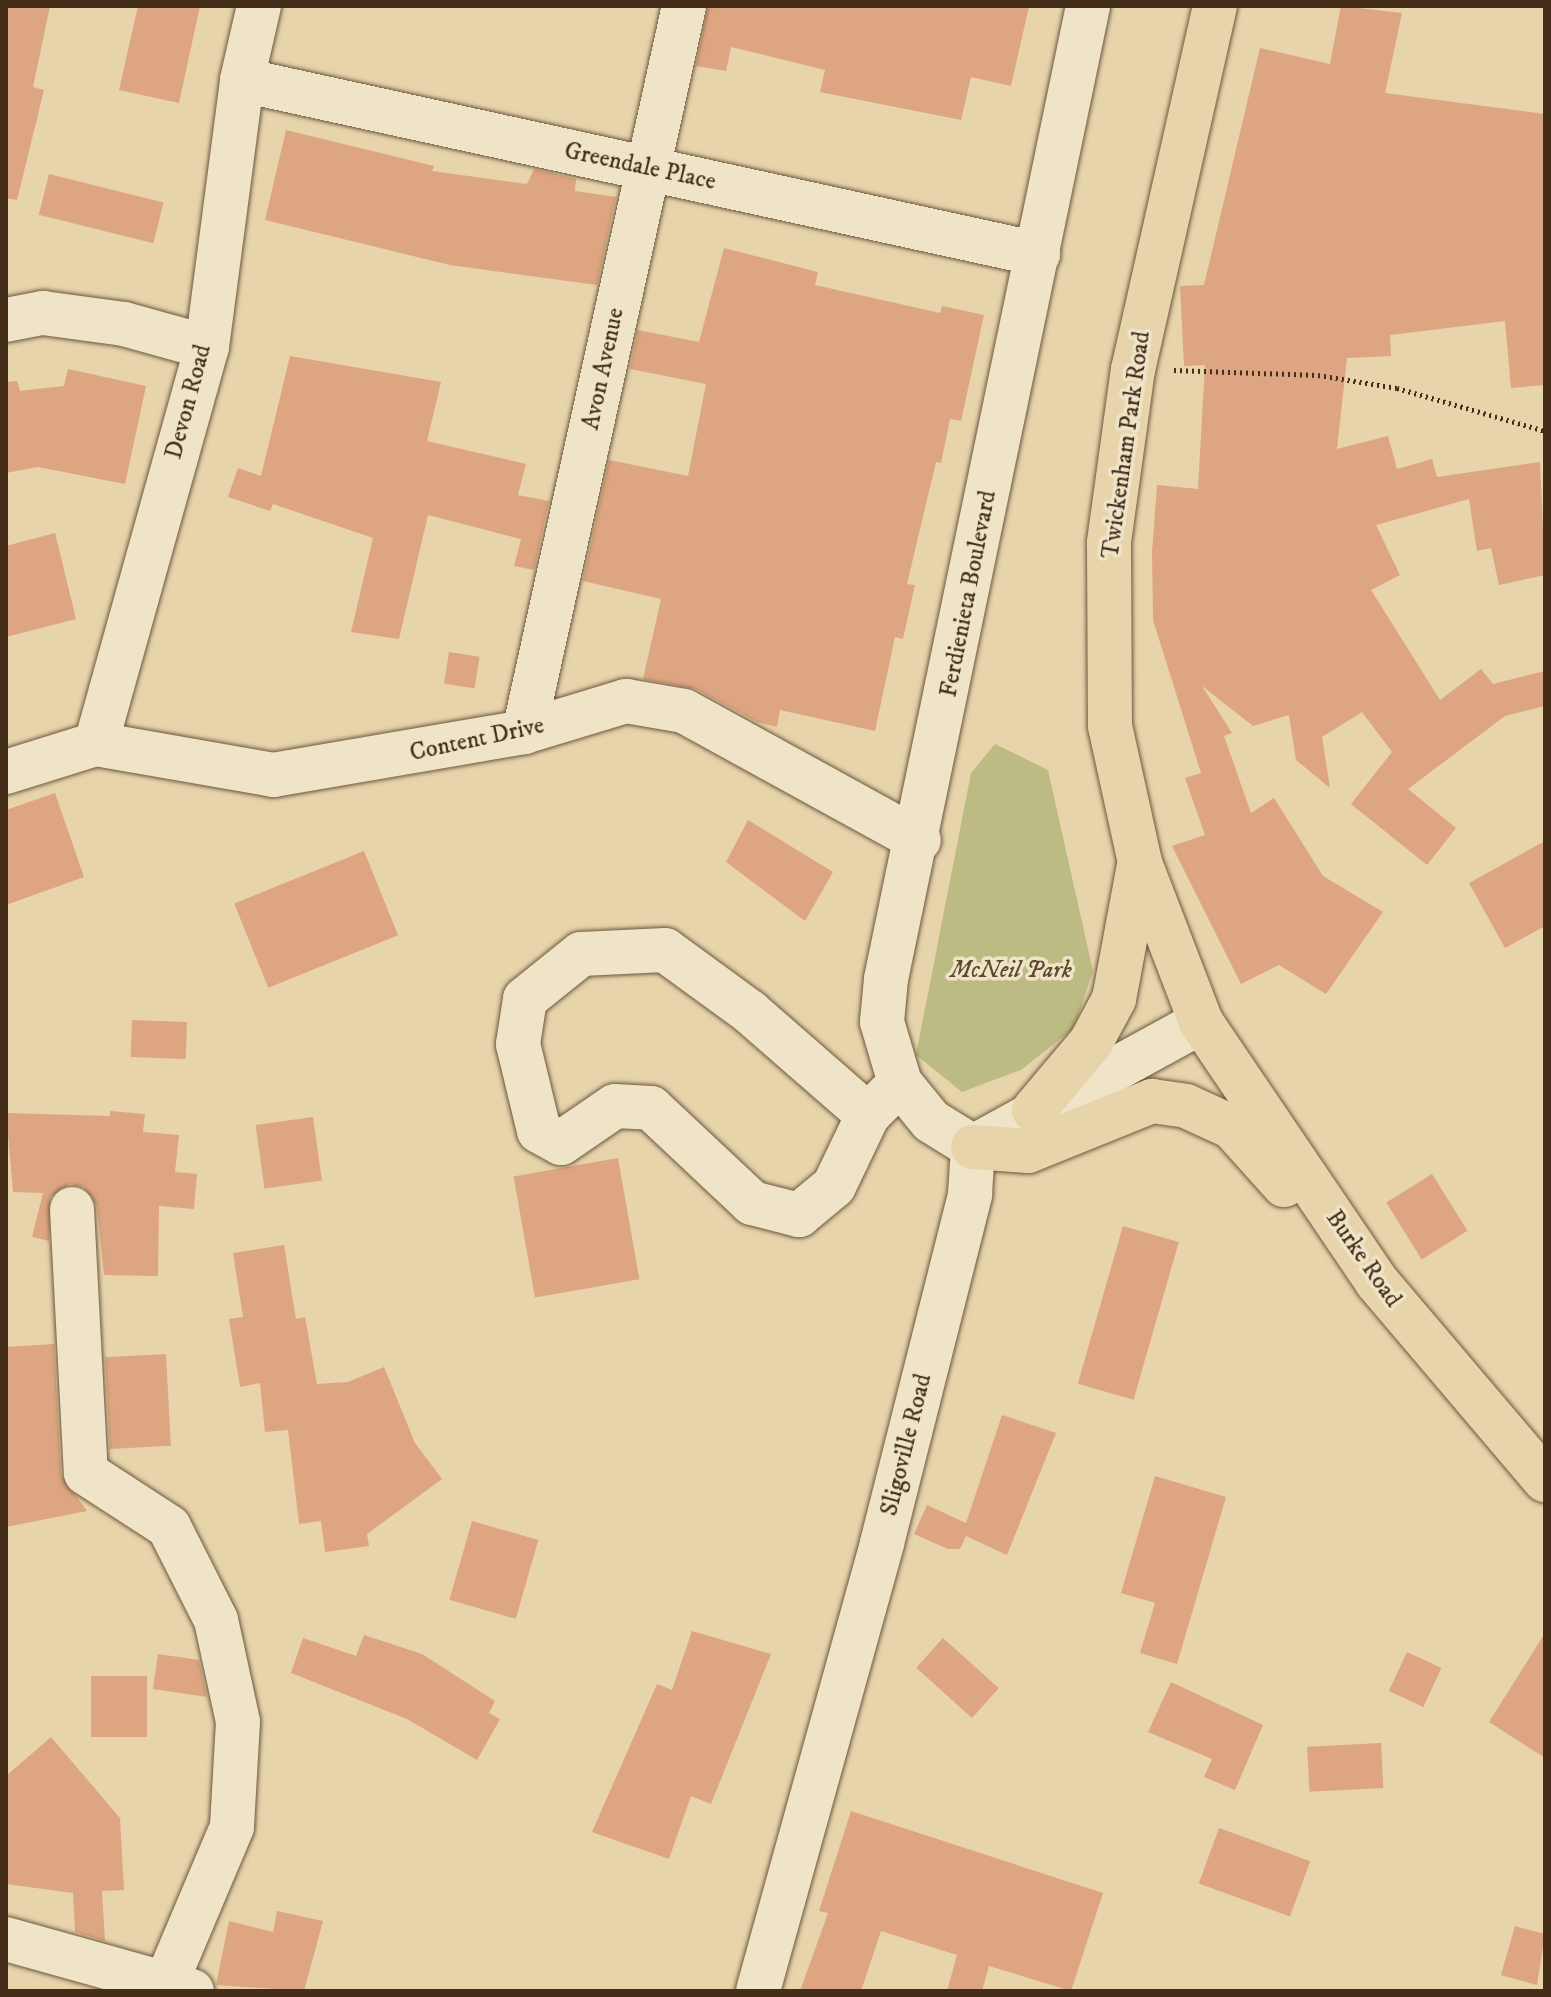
<!DOCTYPE html>
<html>
<head>
<meta charset="utf-8">
<style>
	body { margin:0 }
	#map { position:relative; width:1551px; height:1997px; overflow:hidden; background:#e7d4ab; font-family:"IM FELL DW Pica",serif }
	div>[style] { position:absolute }
	[style*='--x'] { left:calc(var(--x)*1px); top:calc(var(--y)*1px); width:calc(var(--w)*1px); rotate:calc(var(--a)*1deg) }
	.green>* { inset:0; background:#bdbb84 }
	.building>* { inset:0; background:#dda581; transform-origin:0 0 }
	.path>* { height:5px; margin-top:-2.5px; transform-origin:0; background:repeating-linear-gradient(90deg,#442d19 0 2px,transparent 0 6px) }
	.roads { filter:drop-shadow(0 0 2px #6d573e) drop-shadow(0 0 2px #6d573e) }
	.minor>* { height:44px; margin:-22px; padding:0 22px; transform-origin:22px; border-radius:22px; background:#efe3c8 }
	.major>* { height:44px; margin:-22px; padding:0 22px; transform-origin:22px; border-radius:22px; background:#e7d4ab }
	span { translate:-50% -50%; white-space:nowrap; text-align:center; line-height:1.15; -webkit-text-stroke:7px #efe3c8; paint-order:stroke }
	.street-label { font-size:24px; color:#442d19 }
	.park-label { font-size:24px; color:#5c492e; font-style:italic }
	.frame { position:absolute; inset:0; border:8px solid #442d19; pointer-events:none }
</style>
</head>
<body>
<div id="map">
	<div class="green">
		<i style="clip-path:polygon(995px 744px,1048px 770px,1093px 971px,1074px 1028px,1021px 1070px,962px 1092px,916px 1055px,971px 773px)"></i>
	</div>
	<div class="building">
		<i style="clip-path:polygon(6px 6px,50px 6px,33px 87px,44px 90px,17px 200px,6px 198px)"></i>
		<i style="clip-path:polygon(138px 6px,200px 6px,179px 103px,119px 90px)"></i>
		<i style="clip-path:polygon(708px 6px,1029px 6px,1011px 86px,971px 77px,961px 120px,820px 92px,825px 70px,731px 47px,726px 71px,696px 66px)"></i>
		<i style="clip-path:polygon(1341px 6px,1402px 13px,1385px 93px,1545px 114px,1545px 385px,1511px 388px,1505px 321px,1390px 335px,1391px 356px,1347px 358px,1337px 449px,1388px 436px,1397px 469px,1432px 459px,1437px 477px,1540px 462px,1545px 575px,1499px 585px,1491px 548px,1477px 551px,1469px 499px,1376px 525px,1400px 575px,1371px 590px,1440px 700px,1481px 669px,1493px 684px,1545px 671px,1545px 706px,1505px 716px,1408px 789px,1456px 828px,1427px 865px,1351px 804px,1392px 752px,1362px 712px,1322px 737px,1330px 788px,1296px 760px,1289px 715px,1253px 726px,1202px 686px,1232px 733px,1224px 736px,1251px 813px,1274px 798px,1323px 876px,1383px 912px,1326px 994px,1279px 965px,1241px 984px,1172px 846px,1205px 835px,1185px 778px,1201px 773px,1153px 620px,1152px 553px,1157px 485px,1198px 489px,1205px 365px,1184px 366px,1180px 286px,1204px 285px,1260px 48px,1330px 64px)"></i>
		<i style="clip-path:polygon(286px 130px,434px 166px,432px 171px,527px 184px,534px 169px,576px 179px,575px 191px,616px 197px,597px 285px,450px 265px,265px 220px)"></i>
		<i style="left:49px;top:174px;width:118px;height:42px;rotate:14deg"></i>
		<i style="clip-path:polygon(724px 248px,818px 272px,815px 285px,940px 313px,942px 306px,984px 315px,961px 421px,950px 419px,941px 463px,936px 462px,907px 584px,915px 585px,903px 639px,895px 637px,875px 731px,780px 710px,777px 727px,757px 722px,696px 689px,643px 679px,661px 599px,583px 581px,609px 460px,688px 476px,706px 384px,630px 369px,638px 330px,699px 342px)"></i>
		<i style="clip-path:polygon(290px 356px,441px 382px,427px 441px,526px 464px,518px 495px,549px 501px,534px 570px,514px 566px,521px 539px,428px 515px,399px 639px,351px 632px,373px 538px,273px 504px,270px 511px,228px 497px,238px 468px,261px 476px)"></i>
		<i style="clip-path:polygon(68px 369px,146px 386px,125px 484px,38px 467px,6px 473px,6px 382px,17px 381px,20px 391px,64px 386px)"></i>
		<i style="clip-path:polygon(55px 533px,76px 619px,6px 637px,6px 546px)"></i>
		<i style="left:449px;top:652px;width:31px;height:32px;rotate:9deg"></i>
		<i style="clip-path:polygon(55px 793px,84px 877px,6px 905px,6px 810px)"></i>
		<i style="clip-path:polygon(748px 820px,833px 872px,805px 921px,726px 862px)"></i>
		<i style="clip-path:polygon(1545px 841px,1545px 926px,1505px 948px,1469px 883px)"></i>
		<i style="left:364px;top:851px;width:91px;height:140px;rotate:68deg"></i>
		<i style="left:132px;top:1020px;width:55px;height:37px;rotate:2deg"></i>
		<i style="clip-path:polygon(110px 1111px,145px 1114px,143px 1132px,179px 1135px,175px 1172px,197px 1174px,194px 1209px,159px 1206px,158px 1276px,104px 1275px,97px 1207px,84px 1187px,70px 1184px,50px 1197px,49px 1241px,32px 1237px,43px 1193px,13px 1192px,6px 1113px,110px 1116px)"></i>
		<i style="left:313px;top:1117px;width:64px;height:58px;rotate:82deg"></i>
		<i style="left:618px;top:1158px;width:123px;height:106px;rotate:80deg"></i>
		<i style="left:1432px;top:1174px;width:67px;height:54px;rotate:58deg"></i>
		<i style="left:1123px;top:1226px;width:58px;height:164px;rotate:16deg"></i>
		<i style="clip-path:polygon(284px 1245px,296px 1319px,305px 1317px,317px 1384px,348px 1382px,384px 1367px,415px 1443px,442px 1479px,367px 1534px,369px 1546px,325px 1552px,321px 1521px,299px 1524px,288px 1430px,265px 1432px,260px 1383px,240px 1387px,229px 1319px,243px 1317px,233px 1253px)"></i>
		<i style="clip-path:polygon(54px 1344px,61px 1475px,87px 1511px,6px 1527px,6px 1347px)"></i>
		<i style="left:166px;top:1354px;width:92px;height:61px;rotate:87deg"></i>
		<i style="clip-path:polygon(1002px 1415px,1056px 1433px,1007px 1555px,966px 1536px,960px 1549px,948px 1549px,914px 1534px,927px 1505px,966px 1523px)"></i>
		<i style="clip-path:polygon(1155px 1476px,1226px 1497px,1177px 1664px,1140px 1653px,1155px 1603px,1121px 1593px)"></i>
		<i style="left:472px;top:1521px;width:69px;height:82px;rotate:16deg"></i>
		<i style="clip-path:polygon(692px 1631px,771px 1654px,711px 1804px,691px 1796px,669px 1859px,592px 1832px,657px 1684px,672px 1690px)"></i>
		<i style="clip-path:polygon(1545px 1633px,1545px 1758px,1489px 1722px)"></i>
		<i style="clip-path:polygon(364px 1635px,422px 1654px,495px 1701px,489px 1713px,500px 1719px,477px 1760px,407px 1719px,291px 1673px,303px 1638px,356px 1656px)"></i>
		<i style="left:943px;top:1638px;width:75px;height:40px;rotate:42deg"></i>
		<i style="left:1407px;top:1652px;width:38px;height:43px;rotate:25deg"></i>
		<i style="clip-path:polygon(158px 1654px,199px 1660px,207px 1697px,153px 1689px)"></i>
		<i style="left:147px;top:1676px;width:61px;height:56px;rotate:90deg"></i>
		<i style="clip-path:polygon(1171px 1682px,1263px 1725px,1235px 1790px,1204px 1777px,1212px 1759px,1148px 1732px)"></i>
		<i style="clip-path:polygon(51px 1737px,120px 1818px,124px 1890px,102px 1891px,105px 1941px,75px 1932px,73px 1893px,6px 1884px,6px 1776px)"></i>
		<i style="left:1381px;top:1743px;width:45px;height:74px;rotate:87deg"></i>
		<i style="clip-path:polygon(851px 1811px,1103px 1893px,1071px 1991px,989px 1966px,982px 1991px,947px 1991px,957px 1955px,881px 1931px,861px 1991px,800px 1991px,828px 1913px,819px 1911px)"></i>
		<i style="left:1219px;top:1828px;width:97px;height:59px;rotate:20deg"></i>
		<i style="clip-path:polygon(277px 1911px,323px 1921px,304px 1991px,216px 1985px,229px 1921px,273px 1932px)"></i>
		<i style="clip-path:polygon(1515px 1926px,1545px 1934px,1537px 1985px,1501px 1975px)"></i>
	</div>
	<div class="path">
		<i style="--x:1174;--y:370;--w:144;--a:2"></i>
		<i style="--x:1318;--y:375;--w:80;--a:9.3"></i>
		<i style="--x:1397;--y:388;--w:154;--a:16.2"></i>
	</div>
	<div class="roads">
		<div class="minor">
			<i style="--x:242;--y:80;--w:815;--a:12.33"></i>
			<i style="--x:6;--y:320;--w:38;--a:-11"></i>
			<i style="--x:43;--y:313;--w:82;--a:7.7"></i>
			<i style="--x:124;--y:324;--w:86;--a:15.5"></i>
			<i style="--x:524;--y:732;--w:743;--a:-77.57"></i>
			<i style="--x:96;--y:744;--w:412;--a:-74.4"></i>
			<i style="--x:207;--y:347;--w:269;--a:-82.5"></i>
			<i style="--x:242;--y:80;--w:76;--a:-77.1"></i>
			<i style="--x:6;--y:772;--w:94;--a:-17.3"></i>
			<i style="--x:96;--y:744;--w:180;--a:9.9"></i>
			<i style="--x:273;--y:775;--w:255;--a:-9.7"></i>
			<i style="--x:524;--y:732;--w:107;--a:-16.9"></i>
			<i style="--x:626;--y:701;--w:59;--a:9.8"></i>
			<i style="--x:684;--y:711;--w:268;--a:28.8"></i>
			<i style="--x:868;--y:1115;--w:157;--a:-138.9"></i>
			<i style="--x:750;--y:1012;--w:105;--a:-143.9"></i>
			<i style="--x:665;--y:950;--w:84;--a:177.3"></i>
			<i style="--x:581;--y:954;--w:72;--a:141.2"></i>
			<i style="--x:525;--y:999;--w:46;--a:98.8"></i>
			<i style="--x:518;--y:1044;--w:89;--a:76.4"></i>
			<i style="--x:539;--y:1131;--w:25;--a:29"></i>
			<i style="--x:561;--y:1143;--w:65;--a:-34.4"></i>
			<i style="--x:615;--y:1106;--w:36;--a:3"></i>
			<i style="--x:651;--y:1108;--w:139;--a:43.2"></i>
			<i style="--x:752;--y:1203;--w:49;--a:14.3"></i>
			<i style="--x:799;--y:1215;--w:45;--a:-39.6"></i>
			<i style="--x:834;--y:1186;--w:79;--a:-64.4"></i>
			<i style="--x:868;--y:1115;--w:45;--a:-45"></i>
			<i style="--x:973;--y:1147;--w:49;--a:-148.2"></i>
			<i style="--x:931;--y:1121;--w:49;--a:-129.2"></i>
			<i style="--x:900;--y:1083;--w:64;--a:-106.4"></i>
			<i style="--x:882;--y:1022;--w:43;--a:-84.7"></i>
			<i style="--x:886;--y:979;--w:994;--a:-78.27"></i>
			<i style="--x:973;--y:1147;--w:260;--a:-28.7"></i>
			<i style="--x:72;--y:1209;--w:264;--a:87"></i>
			<i style="--x:86;--y:1473;--w:99;--a:33"></i>
			<i style="--x:169;--y:1527;--w:104;--a:63.2"></i>
			<i style="--x:216;--y:1620;--w:104;--a:77.8"></i>
			<i style="--x:238;--y:1722;--w:105;--a:93.3"></i>
			<i style="--x:232;--y:1827;--w:169;--a:112.9"></i>
			<i style="--x:6;--y:1939;--w:193;--a:15.6"></i>
			<i style="--x:758;--y:1991;--w:465;--a:-74.5"></i>
			<i style="--x:882;--y:1543;--w:360;--a:-75.8"></i>
			<i style="--x:970;--y:1194;--w:47;--a:-86.3"></i>
		</div>
		<div class="major">
			<i style="--x:1215;--y:6;--w:372;--a:102.7"></i>
			<i style="--x:1133;--y:369;--w:176;--a:97.9"></i>
			<i style="--x:1109;--y:543;--w:183;--a:89.7"></i>
			<i style="--x:1110;--y:726;--w:140;--a:77.6"></i>
			<i style="--x:1140;--y:863;--w:170;--a:69"></i>
			<i style="--x:1201;--y:1022;--w:314;--a:55.9"></i>
			<i style="--x:1377;--y:1282;--w:260;--a:49.7"></i>
			<i style="--x:1034;--y:1110;--w:89;--a:-50"></i>
			<i style="--x:1091;--y:1042;--w:49;--a:-61.9"></i>
			<i style="--x:1114;--y:999;--w:136;--a:-79.4"></i>
			<i style="--x:973;--y:1147;--w:55;--a:4.2"></i>
			<i style="--x:1028;--y:1151;--w:134;--a:-22"></i>
			<i style="--x:1152;--y:1101;--w:34;--a:8"></i>
			<i style="--x:1186;--y:1106;--w:51;--a:24.5"></i>
			<i style="--x:1232;--y:1127;--w:78;--a:48.1"></i>
		</div>
	</div>
	<div class="street-label">
		<span style="left:640px;top:167px;rotate:12deg">Greendale Place</span>
		<span style="left:604px;top:369px;rotate:-78deg">Avon Avenue</span>
		<span style="left:189px;top:402px;rotate:-75deg">Devon Road</span>
		<span style="left:1127px;top:445px;rotate:-82deg">Twickenham Park Road</span>
		<span style="left:969px;top:594px;rotate:-79deg">Ferdienieta Boulevard</span>
		<span style="left:477px;top:740px;rotate:-12deg">Content Drive</span>
		<span style="left:1363px;top:1259px;rotate:55deg">Burke Road</span>
		<span style="left:907px;top:1445px;rotate:-76deg">Sligoville Road</span>
	</div>
	<div class="park-label">
		<span style="left:1011px;top:971px">McNeil Park</span>
	</div>
	<div class="frame"></div>
</div>
</body>
</html>
